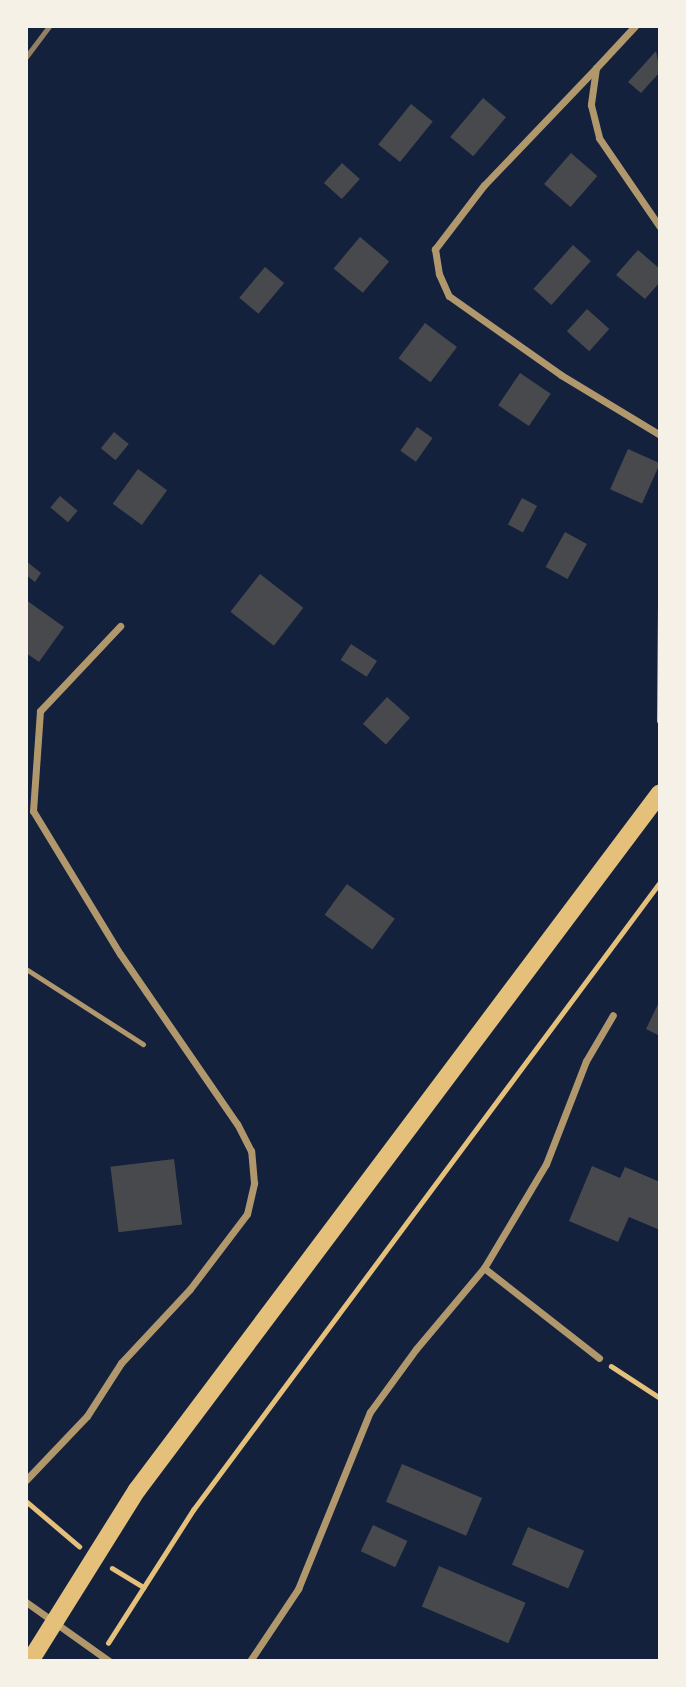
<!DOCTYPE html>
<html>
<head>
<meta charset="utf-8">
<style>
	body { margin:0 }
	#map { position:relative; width:686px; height:1687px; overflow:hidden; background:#14213d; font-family:Rubik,sans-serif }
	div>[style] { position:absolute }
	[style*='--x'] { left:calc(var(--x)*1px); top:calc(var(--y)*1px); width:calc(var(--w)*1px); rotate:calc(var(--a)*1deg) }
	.building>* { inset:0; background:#48494c; transform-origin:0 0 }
	.path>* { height:4.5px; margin:-2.25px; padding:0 2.25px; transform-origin:2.25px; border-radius:2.25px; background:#e5c07b }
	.service>* { height:5px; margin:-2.5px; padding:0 2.5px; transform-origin:2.5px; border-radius:2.5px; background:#b1986c }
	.minor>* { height:7px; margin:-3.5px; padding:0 3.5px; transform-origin:3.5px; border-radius:3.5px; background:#b1986c }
	.primary>* { height:18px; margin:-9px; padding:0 9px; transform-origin:9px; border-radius:9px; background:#e5c07b }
	.rail>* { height:5px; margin:-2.5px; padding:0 2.5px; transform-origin:2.5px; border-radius:2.5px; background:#918062 }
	span { translate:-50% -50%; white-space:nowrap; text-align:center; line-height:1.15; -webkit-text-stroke:6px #f6f1e7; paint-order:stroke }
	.frame { position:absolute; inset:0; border:28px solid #f6f1e7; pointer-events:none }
</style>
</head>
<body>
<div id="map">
	<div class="building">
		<i style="clip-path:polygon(656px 51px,660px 72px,641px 93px,628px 82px)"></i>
		<i style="left:483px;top:98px;width:30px;height:51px;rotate:40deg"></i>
		<i style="left:411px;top:104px;width:28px;height:52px;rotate:39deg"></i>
		<i style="left:571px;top:153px;width:35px;height:41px;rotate:41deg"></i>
		<i style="left:342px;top:163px;width:24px;height:27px;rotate:42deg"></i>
		<i style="left:360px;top:237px;width:38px;height:41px;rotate:40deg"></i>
		<i style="left:573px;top:245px;width:24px;height:59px;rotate:42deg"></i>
		<i style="clip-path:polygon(638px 250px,660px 269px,660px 282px,645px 299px,616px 275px)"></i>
		<i style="left:265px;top:267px;width:25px;height:40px;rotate:40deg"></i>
		<i style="left:587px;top:309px;width:30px;height:30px;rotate:42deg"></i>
		<i style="left:425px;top:323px;width:40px;height:44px;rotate:37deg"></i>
		<i style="left:520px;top:373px;width:37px;height:39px;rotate:34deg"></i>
		<i style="left:417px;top:427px;width:19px;height:29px;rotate:35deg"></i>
		<i style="left:114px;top:432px;width:19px;height:21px;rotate:39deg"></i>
		<i style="left:628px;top:449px;width:35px;height:44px;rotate:24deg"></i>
		<i style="left:138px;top:469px;width:36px;height:43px;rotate:36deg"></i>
		<i style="left:60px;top:496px;width:23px;height:15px;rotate:40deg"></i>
		<i style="left:522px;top:498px;width:17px;height:30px;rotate:28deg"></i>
		<i style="left:565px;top:532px;width:25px;height:40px;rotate:29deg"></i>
		<i style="clip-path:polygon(26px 561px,41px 573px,35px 582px,26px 575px)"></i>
		<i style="left:260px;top:574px;width:55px;height:48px;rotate:38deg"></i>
		<i style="clip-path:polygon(26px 600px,64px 627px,39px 662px,26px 653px)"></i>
		<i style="left:351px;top:644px;width:31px;height:19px;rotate:33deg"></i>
		<i style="left:387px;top:697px;width:31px;height:36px;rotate:42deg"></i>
		<i style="left:347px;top:884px;width:59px;height:38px;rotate:36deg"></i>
		<i style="clip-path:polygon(660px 1000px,660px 1036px,646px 1029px)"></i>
		<i style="left:174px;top:1159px;width:66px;height:64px;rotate:83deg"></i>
		<i style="clip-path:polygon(592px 1166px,620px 1178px,625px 1167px,660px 1182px,660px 1230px,629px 1217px,618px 1242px,569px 1221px)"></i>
		<i style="left:402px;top:1464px;width:87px;height:41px;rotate:23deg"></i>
		<i style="left:373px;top:1525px;width:38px;height:29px;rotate:25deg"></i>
		<i style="left:528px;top:1527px;width:61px;height:41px;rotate:23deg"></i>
		<i style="left:439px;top:1566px;width:94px;height:44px;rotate:23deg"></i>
	</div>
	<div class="path">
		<i style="--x:659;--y:721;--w:117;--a:-89.5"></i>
		<i style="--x:611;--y:1366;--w:59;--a:33.1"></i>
		<i style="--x:26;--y:1501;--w:70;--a:40.3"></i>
		<i style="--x:112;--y:1568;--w:37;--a:31"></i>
		<i style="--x:108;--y:1643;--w:158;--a:-57.4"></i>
		<i style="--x:193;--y:1510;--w:783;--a:-53.36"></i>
	</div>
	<div class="service">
		<i style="--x:26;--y:969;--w:139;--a:32.7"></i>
	</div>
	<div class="minor">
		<i style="--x:635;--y:26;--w:57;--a:132.9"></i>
		<i style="--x:596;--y:68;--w:37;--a:98"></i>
		<i style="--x:591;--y:105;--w:34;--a:76"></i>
		<i style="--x:599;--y:138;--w:108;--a:55.6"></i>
		<i style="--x:596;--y:68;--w:162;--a:133.7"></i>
		<i style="--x:484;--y:185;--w:81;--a:127.4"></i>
		<i style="--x:435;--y:249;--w:25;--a:81"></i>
		<i style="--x:439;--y:274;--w:24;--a:66"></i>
		<i style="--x:449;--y:296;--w:137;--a:35.2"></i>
		<i style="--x:561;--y:375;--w:116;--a:31.2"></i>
		<i style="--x:484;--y:1268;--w:146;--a:38"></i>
		<i style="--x:26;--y:1480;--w:88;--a:-46.4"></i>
		<i style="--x:87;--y:1416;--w:63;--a:-57.3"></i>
		<i style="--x:121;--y:1363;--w:101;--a:-47"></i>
		<i style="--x:190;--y:1289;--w:94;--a:-52.8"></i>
		<i style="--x:247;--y:1214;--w:32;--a:-77"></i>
		<i style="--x:254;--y:1183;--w:32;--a:-95"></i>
		<i style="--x:251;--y:1151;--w:30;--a:-117"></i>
		<i style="--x:237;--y:1124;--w:206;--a:-124.5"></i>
		<i style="--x:120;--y:954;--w:167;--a:-121.3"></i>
		<i style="--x:33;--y:811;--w:100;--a:-86"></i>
		<i style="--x:40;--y:711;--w:117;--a:-46.7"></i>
		<i style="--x:26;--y:1602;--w:102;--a:35.4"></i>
		<i style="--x:250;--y:1661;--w:87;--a:-56.3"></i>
		<i style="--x:298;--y:1589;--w:191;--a:-67.9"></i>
		<i style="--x:370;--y:1412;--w:78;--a:-53.9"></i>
		<i style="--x:416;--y:1349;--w:106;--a:-50"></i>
		<i style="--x:484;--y:1268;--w:121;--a:-59.2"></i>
		<i style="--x:546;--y:1164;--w:110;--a:-68.8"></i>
		<i style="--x:586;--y:1061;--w:53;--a:-59.6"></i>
	</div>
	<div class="primary">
		<i style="--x:30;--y:1661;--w:202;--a:-58"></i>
		<i style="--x:137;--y:1490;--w:871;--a:-53.12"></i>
	</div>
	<div class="rail">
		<i style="--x:26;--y:57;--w:39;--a:-53"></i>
	</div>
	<div class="frame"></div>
</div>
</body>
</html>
